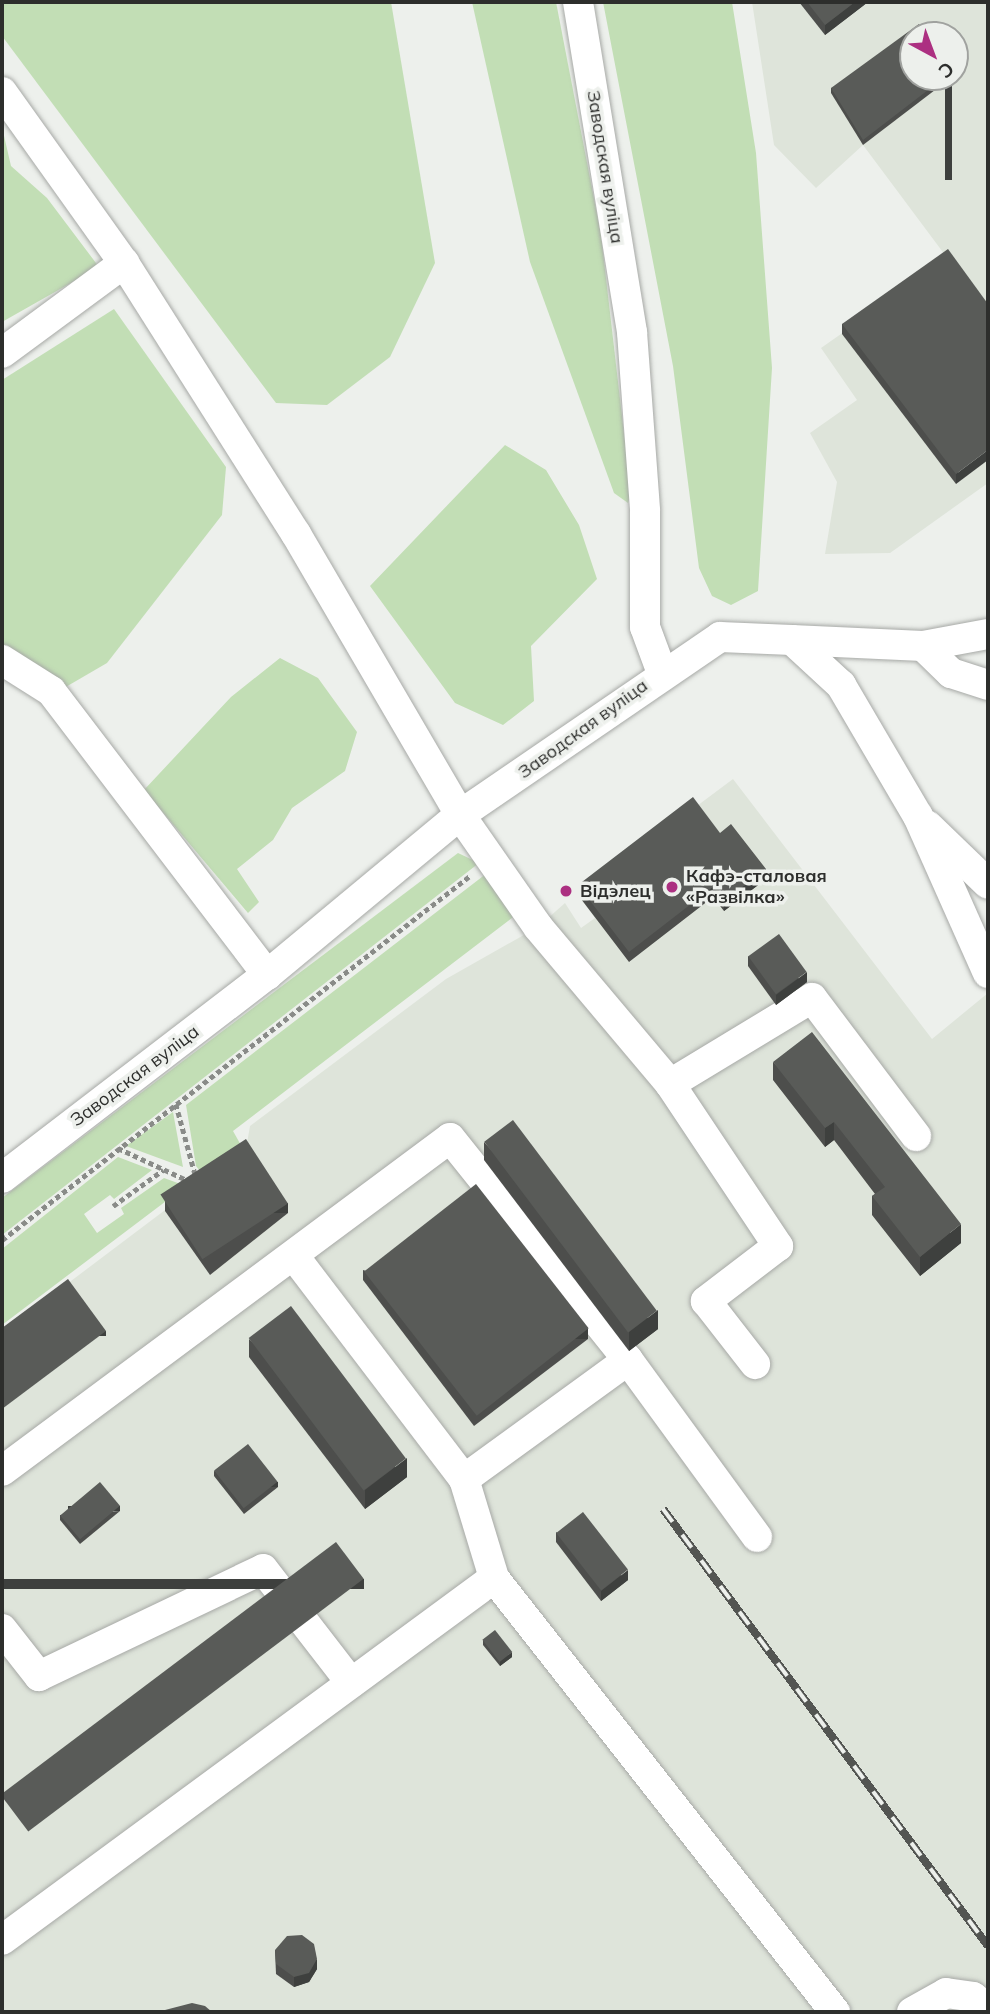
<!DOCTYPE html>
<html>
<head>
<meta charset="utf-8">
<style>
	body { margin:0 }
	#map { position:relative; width:990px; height:2014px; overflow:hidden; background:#edf0ec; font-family:Mulish,sans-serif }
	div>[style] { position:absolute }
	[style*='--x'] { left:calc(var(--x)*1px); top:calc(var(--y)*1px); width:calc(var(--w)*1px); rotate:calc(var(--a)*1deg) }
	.built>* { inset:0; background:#dee4da }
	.green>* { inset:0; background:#c2deb5 }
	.path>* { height:4.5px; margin-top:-2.25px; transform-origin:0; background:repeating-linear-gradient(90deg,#898b88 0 5px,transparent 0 8.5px) }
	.roads { filter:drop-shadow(0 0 2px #a7a9a6) drop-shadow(0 0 2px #a7a9a6) }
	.minor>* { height:30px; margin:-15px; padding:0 15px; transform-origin:15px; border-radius:15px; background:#fff }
	.rail>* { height:8px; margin-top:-4px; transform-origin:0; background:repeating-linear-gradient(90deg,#edf0ec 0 16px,#535552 0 32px); box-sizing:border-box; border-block:2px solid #535552 }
	.wall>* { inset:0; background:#4d4e4c }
	.shaded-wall>* { inset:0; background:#3e403e; transform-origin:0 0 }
	.building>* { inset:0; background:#595b58; transform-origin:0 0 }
	.dots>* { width:19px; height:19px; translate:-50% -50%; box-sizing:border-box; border:4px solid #edf0ec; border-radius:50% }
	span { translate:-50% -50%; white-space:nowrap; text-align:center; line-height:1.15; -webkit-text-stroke:7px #edf0ec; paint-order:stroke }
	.street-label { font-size:18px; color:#2d2e2c }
	.poi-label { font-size:18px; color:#2d2e2c; font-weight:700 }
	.left { translate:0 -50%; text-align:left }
	.frame { position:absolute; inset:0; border:4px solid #2d2e2c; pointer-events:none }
	.north { position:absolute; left:899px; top:21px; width:70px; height:70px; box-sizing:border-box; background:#edf0ec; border:2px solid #a0a29f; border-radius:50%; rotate:139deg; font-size:19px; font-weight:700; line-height:28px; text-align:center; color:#2d2e2c }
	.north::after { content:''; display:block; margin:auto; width:24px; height:32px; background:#ac3081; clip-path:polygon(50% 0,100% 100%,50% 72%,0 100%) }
</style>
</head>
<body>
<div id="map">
	<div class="built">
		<i style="clip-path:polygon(evenodd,752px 2px,988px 2px,988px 483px,890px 553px,825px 554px,837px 482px,810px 433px,857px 400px,821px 348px,948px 259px,863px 145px,816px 188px,774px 145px,752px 2px,913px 35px,955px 35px,955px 77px,913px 77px,913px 35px)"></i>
		<i style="clip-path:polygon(733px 779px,932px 1039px,988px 993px,988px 2012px,2px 2012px,2px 1333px,246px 1149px,250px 1126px,446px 979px,538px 927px,565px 903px,581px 928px,595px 918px,578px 895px)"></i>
	</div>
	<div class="green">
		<i style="clip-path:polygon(2px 2px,391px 2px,435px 263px,390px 357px,327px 405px,276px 403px,2px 36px)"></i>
		<i style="clip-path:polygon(472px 2px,556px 2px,601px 235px,631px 494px,628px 503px,614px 493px,530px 262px)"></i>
		<i style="clip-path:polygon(603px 2px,732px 2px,756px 153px,772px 368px,758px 591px,731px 605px,712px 596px,699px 568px,673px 366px)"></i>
		<i style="clip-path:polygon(2px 127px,11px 166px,47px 198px,99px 267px,2px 322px)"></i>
		<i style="clip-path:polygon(114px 309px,226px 467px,222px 515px,107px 663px,64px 688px,2px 647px,2px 380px)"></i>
		<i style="clip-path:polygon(505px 445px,546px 470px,579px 525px,597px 579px,531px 646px,534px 701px,503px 725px,455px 703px,370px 586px)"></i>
		<i style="clip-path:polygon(280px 658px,318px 678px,357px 732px,345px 771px,292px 808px,273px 840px,237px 869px,259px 902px,248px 913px,144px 790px,231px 697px)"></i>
		<i style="clip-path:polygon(458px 853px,479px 863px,2px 1235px,2px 1198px)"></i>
		<i style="clip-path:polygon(491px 870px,521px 911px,233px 1131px,242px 1147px,204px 1176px,196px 1166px,186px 1105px)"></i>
		<i style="clip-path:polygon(173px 1112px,183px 1167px,126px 1146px)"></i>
		<i style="clip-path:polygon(118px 1157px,152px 1170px,114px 1199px,110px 1195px,84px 1214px,97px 1233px,124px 1214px,121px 1208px,164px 1178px,186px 1186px,2px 1325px,2px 1249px)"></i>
	</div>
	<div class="path">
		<i style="--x:176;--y:1104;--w:80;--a:74.7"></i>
		<i style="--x:118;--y:1148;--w:83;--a:25"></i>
		<i style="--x:113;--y:1206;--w:62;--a:-35.8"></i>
		<i style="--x:2;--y:1240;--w:594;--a:-37.89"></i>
	</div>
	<div class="roads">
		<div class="minor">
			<i style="--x:578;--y:2;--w:334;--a:80.7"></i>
			<i style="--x:632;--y:332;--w:179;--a:85.8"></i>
			<i style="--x:645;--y:511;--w:116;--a:90"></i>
			<i style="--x:645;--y:627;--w:49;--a:69.7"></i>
			<i style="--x:2;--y:92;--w:210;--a:54.5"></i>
			<i style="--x:124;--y:263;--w:321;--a:57.6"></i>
			<i style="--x:296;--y:534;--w:325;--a:59.7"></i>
			<i style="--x:460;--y:815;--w:136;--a:55.1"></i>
			<i style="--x:538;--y:927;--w:205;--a:49.9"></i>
			<i style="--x:670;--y:1084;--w:195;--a:56.3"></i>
			<i style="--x:778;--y:1246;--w:91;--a:142.6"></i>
			<i style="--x:706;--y:1301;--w:80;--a:52.1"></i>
			<i style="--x:2;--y:353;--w:152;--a:-36.4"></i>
			<i style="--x:792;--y:640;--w:131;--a:2.6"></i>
			<i style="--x:923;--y:646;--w:66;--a:-10.5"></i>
			<i style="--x:923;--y:646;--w:39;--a:44"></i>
			<i style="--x:951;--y:673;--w:39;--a:18"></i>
			<i style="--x:2;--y:660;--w:58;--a:32.3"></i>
			<i style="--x:51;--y:691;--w:357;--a:52.7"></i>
			<i style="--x:928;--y:826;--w:83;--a:44"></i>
			<i style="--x:670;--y:1084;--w:166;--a:-31.2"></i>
			<i style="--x:812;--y:998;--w:173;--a:53"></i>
			<i style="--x:2;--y:1178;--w:334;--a:-37.5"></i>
			<i style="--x:267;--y:975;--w:251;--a:-39.7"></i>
			<i style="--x:460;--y:815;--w:315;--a:-34.4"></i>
			<i style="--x:720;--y:637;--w:72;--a:2.4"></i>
			<i style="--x:792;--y:640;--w:67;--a:42.6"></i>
			<i style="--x:841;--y:685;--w:152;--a:59.6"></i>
			<i style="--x:918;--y:816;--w:172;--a:66"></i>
			<i style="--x:294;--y:1256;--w:280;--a:52.7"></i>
			<i style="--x:464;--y:1479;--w:103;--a:73.1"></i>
			<i style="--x:494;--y:1578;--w:552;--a:51.84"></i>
			<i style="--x:628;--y:1360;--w:219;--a:53.9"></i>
			<i style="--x:2;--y:1471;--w:558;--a:-36.62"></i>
			<i style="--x:450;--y:1138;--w:285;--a:51.3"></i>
			<i style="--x:628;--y:1360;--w:203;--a:144"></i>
			<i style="--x:2;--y:1629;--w:60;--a:51.8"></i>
			<i style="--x:39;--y:1676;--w:248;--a:-25.5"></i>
			<i style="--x:263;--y:1569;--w:144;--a:52.3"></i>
			<i style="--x:2;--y:1940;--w:611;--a:-36.34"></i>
			<i style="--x:912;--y:2012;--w:39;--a:-29"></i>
			<i style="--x:946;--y:1993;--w:27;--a:8"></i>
			<i style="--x:973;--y:1997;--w:19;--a:39"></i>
		</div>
	</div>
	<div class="rail">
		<i style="--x:663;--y:1509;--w:545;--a:53.36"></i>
	</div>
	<div class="wall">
		<i style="clip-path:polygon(799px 2px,868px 2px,825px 35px)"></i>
		<i style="clip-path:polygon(913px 77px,952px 77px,863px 145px,831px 93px,831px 88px)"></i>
		<i style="clip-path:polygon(988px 304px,956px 484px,842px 334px,842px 324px)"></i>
		<i style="clip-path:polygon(720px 833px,766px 879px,724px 911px,713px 897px,629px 962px,578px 895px,578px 885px)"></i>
		<i style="clip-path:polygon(748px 956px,807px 982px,776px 1005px,748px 966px)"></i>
		<i style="clip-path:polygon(773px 1062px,961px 1243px,920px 1276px,872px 1215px,872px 1196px,875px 1194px,834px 1140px,825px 1147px,773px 1080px)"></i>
		<i style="clip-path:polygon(484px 1142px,658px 1329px,629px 1351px,484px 1160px)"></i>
		<i style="clip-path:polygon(165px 1201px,288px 1213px,210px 1275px,165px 1211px)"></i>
		<i style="clip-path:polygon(363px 1270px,588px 1339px,474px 1426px,363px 1280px)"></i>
		<i style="clip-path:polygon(249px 1339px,407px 1477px,365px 1509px,249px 1357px)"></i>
		<i style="clip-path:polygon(214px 1471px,278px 1487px,244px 1514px,214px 1476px)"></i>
		<i style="clip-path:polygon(120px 1511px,80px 1544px,60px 1520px,60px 1515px)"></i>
		<i style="clip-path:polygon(556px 1532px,628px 1580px,601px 1601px,556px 1542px)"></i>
		<i style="clip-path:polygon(483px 1640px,512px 1657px,500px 1666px,483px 1645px)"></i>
		<i style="clip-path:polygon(275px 1950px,317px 1969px,309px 1982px,294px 1987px,276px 1974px)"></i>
	</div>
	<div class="shaded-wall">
		<i style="clip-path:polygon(855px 2px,868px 2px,825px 35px,825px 25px)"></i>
		<i style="left:945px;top:77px;width:7px;height:103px"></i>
		<i style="clip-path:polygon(988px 450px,988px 460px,956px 484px,956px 474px)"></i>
		<i style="clip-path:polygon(766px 869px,766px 879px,724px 911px,724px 901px)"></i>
		<i style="left:713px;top:887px;width:10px;height:106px;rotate:90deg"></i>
		<i style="clip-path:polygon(807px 972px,807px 982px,776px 1005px,776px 995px)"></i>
		<i style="clip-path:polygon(834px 1122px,834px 1140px,825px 1147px,825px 1128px)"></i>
		<i style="left:288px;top:1203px;width:10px;height:100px;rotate:90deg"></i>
		<i style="clip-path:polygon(961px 1224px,961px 1243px,920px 1276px,920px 1257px)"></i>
		<i style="clip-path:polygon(658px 1310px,658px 1329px,629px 1351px,629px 1332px)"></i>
		<i style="left:588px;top:1329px;width:10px;height:143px;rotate:90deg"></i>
		<i style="left:106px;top:1331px;width:5px;height:130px;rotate:90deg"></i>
		<i style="clip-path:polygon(407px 1458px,407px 1477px,365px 1509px,365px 1490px)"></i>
		<i style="left:278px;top:1482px;width:5px;height:43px;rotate:90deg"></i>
		<i style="left:120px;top:1506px;width:5px;height:52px;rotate:90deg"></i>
		<i style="clip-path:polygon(628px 1570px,628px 1580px,601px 1601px,601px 1591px)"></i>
		<i style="left:364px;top:1579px;width:10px;height:456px;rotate:90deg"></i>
		<i style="clip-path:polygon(512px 1652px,512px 1657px,500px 1666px,500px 1661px)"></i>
		<i style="clip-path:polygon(317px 1959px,317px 1969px,309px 1982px,294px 1987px,294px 1977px)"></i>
	</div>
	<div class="building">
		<i style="clip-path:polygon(807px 2px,855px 2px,825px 25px)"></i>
		<i style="clip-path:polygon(919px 24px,927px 35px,913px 35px,913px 77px,945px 77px,863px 140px,831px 88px)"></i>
		<i style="clip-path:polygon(948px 249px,988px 304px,988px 450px,956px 474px,842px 324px)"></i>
		<i style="clip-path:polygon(693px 797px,720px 833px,731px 824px,766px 869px,724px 901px,713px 887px,629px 952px,578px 885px)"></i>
		<i style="left:779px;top:934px;width:47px;height:38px;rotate:54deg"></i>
		<i style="clip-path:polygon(812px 1032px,961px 1224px,920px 1257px,872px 1196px,885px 1187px,834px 1122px,825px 1128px,773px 1062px)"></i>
		<i style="left:513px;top:1120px;width:239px;height:36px;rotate:53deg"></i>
		<i style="left:246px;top:1139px;width:77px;height:102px;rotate:57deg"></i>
		<i style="left:476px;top:1184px;width:183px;height:142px;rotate:52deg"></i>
		<i style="clip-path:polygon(68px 1279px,106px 1331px,2px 1409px,2px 1328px)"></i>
		<i style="left:291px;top:1306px;width:191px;height:53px;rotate:53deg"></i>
		<i style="left:248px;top:1444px;width:48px;height:43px;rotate:52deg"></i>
		<i style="left:100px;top:1482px;width:31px;height:52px;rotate:50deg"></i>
		<i style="left:583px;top:1512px;width:73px;height:34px;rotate:52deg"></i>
		<i style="left:336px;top:1542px;width:46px;height:420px;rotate:53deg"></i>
		<i style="left:495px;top:1630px;width:28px;height:16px;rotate:52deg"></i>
		<i style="clip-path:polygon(302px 1935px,314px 1944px,317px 1959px,309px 1973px,294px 1977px,276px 1964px,275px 1950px,287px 1936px)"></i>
		<i style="clip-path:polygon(192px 2003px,205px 2006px,212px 2012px,164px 2012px,165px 2010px)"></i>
	</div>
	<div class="dots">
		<i style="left:672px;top:887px;background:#ac3081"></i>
		<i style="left:566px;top:891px;background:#ac3081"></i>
	</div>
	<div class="street-label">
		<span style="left:605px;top:167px;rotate:81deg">Заводская вуліца</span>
		<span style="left:583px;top:729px;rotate:-36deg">Заводская вуліца</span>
		<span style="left:135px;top:1076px;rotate:-37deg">Заводская вуліца</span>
	</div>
	<div class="poi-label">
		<span class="left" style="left:686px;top:887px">Кафэ-сталовая<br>«Развілка»</span>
		<span class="left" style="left:580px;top:891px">Відэлец</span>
	</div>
	<div class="frame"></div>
	<div class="north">С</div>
</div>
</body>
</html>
